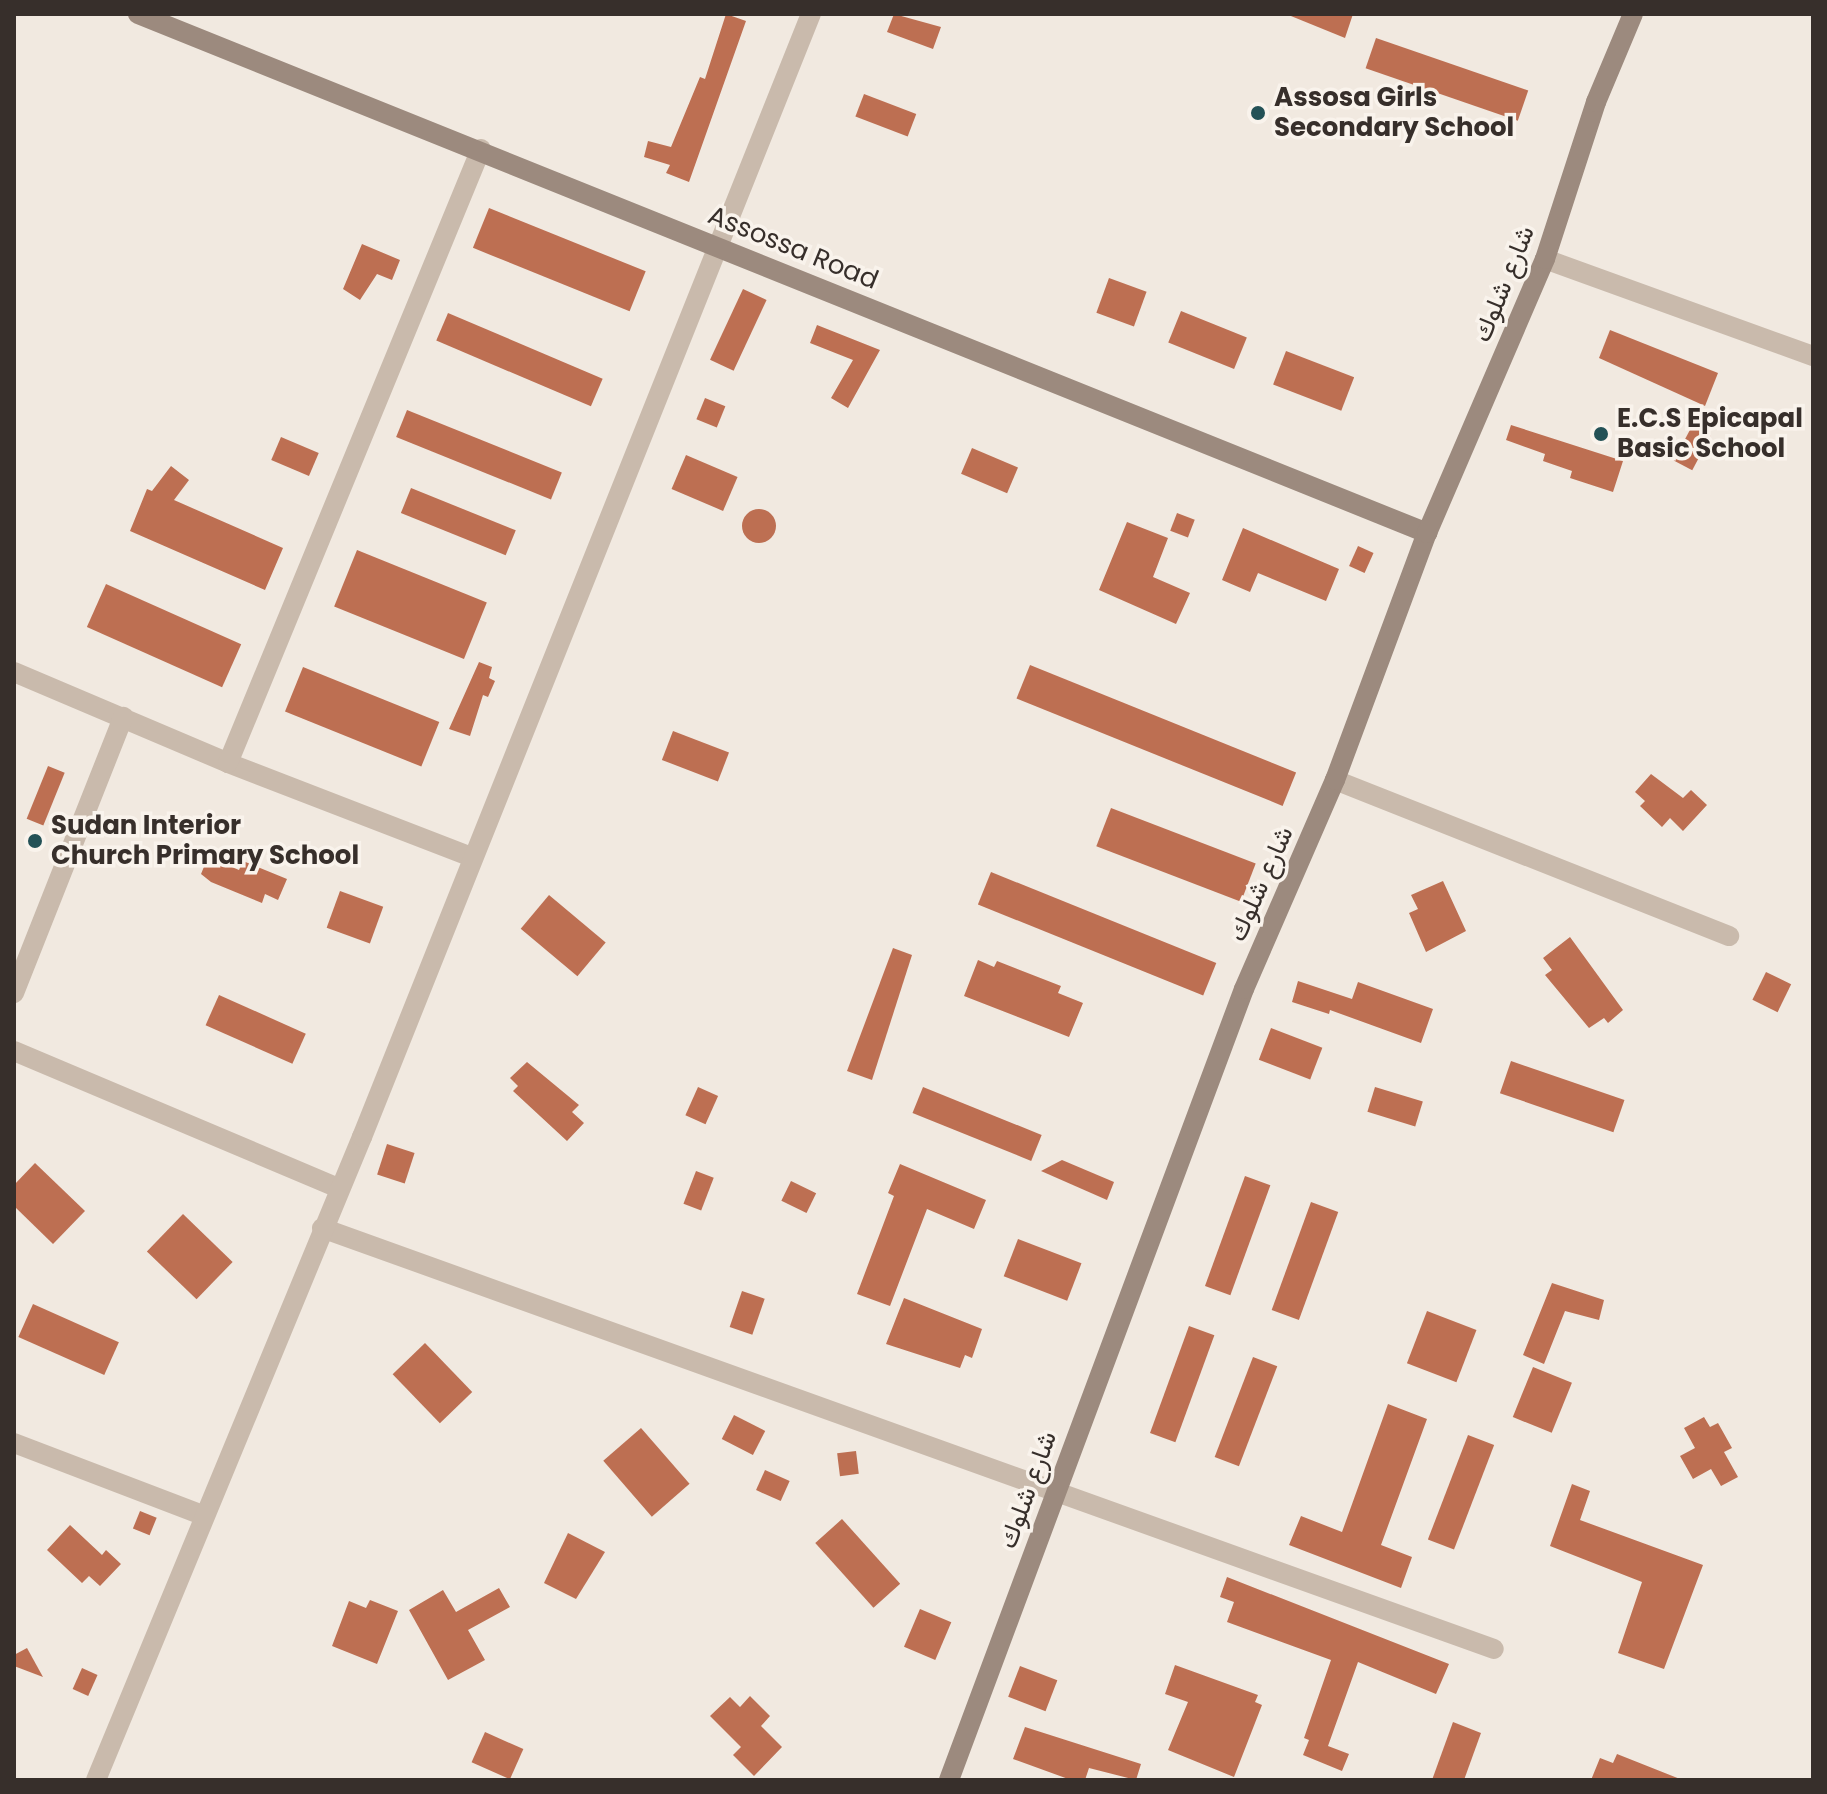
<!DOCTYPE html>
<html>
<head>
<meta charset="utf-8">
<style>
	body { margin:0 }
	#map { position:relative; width:1827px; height:1794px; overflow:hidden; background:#f1e9e0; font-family:Poppins,Vazirmatn,sans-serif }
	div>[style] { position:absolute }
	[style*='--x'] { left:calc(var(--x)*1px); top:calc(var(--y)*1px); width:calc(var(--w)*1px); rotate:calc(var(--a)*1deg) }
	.building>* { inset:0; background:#bd6f52; transform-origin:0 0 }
	.round { border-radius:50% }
	.street>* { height:20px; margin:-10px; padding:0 10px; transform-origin:10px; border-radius:10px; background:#c9baac }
	.secondary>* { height:20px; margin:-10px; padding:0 10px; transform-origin:10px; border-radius:10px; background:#9c8a7e }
	.dots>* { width:22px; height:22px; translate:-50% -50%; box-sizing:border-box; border:4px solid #f9f3ec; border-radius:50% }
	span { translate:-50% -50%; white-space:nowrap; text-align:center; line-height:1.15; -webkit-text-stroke:7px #f9f3ec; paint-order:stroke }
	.poi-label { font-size:26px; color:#372f2b; font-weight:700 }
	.left { translate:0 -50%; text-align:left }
	.street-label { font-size:26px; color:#372f2b }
	.frame { position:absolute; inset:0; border:16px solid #372f2b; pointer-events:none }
</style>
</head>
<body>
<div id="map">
	<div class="building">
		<i style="clip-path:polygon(726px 14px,746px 21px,689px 182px,666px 173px,670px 165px,644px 157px,648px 141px,671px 147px,700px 77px,705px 79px)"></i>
		<i style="clip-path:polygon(894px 14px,941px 27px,933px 49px,887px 32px)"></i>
		<i style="clip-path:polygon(1286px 14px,1353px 14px,1345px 38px)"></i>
		<i style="left:1376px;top:38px;width:161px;height:32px;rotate:19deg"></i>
		<i style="left:864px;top:94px;width:56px;height:24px;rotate:21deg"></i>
		<i style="left:489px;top:208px;width:169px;height:43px;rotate:22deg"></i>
		<i style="clip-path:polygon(362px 244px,400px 260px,392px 280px,377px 274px,360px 300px,343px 289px)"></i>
		<i style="left:1109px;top:278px;width:40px;height:37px;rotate:20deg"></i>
		<i style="left:743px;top:289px;width:26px;height:78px;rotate:25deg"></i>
		<i style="left:1181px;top:311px;width:71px;height:34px;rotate:22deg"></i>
		<i style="left:448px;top:313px;width:168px;height:30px;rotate:23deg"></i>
		<i style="clip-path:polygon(817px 325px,880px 350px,848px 408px,831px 398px,853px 360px,810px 343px)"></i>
		<i style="clip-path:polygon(1610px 330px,1718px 373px,1705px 406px,1599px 358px)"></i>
		<i style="left:1286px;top:351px;width:73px;height:36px;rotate:21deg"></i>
		<i style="left:705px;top:398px;width:22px;height:23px;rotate:22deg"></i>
		<i style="left:407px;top:410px;width:167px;height:29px;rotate:22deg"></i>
		<i style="clip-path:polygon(1511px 425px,1623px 461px,1613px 492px,1570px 478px,1572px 471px,1543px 461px,1545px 454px,1506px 440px)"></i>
		<i style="left:1692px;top:426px;width:21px;height:39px;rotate:28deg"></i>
		<i style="left:281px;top:437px;width:41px;height:25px;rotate:23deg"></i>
		<i style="left:972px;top:448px;width:50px;height:28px;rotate:23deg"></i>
		<i style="left:686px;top:455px;width:56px;height:37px;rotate:23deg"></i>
		<i style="clip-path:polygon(171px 466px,189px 480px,174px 500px,283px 548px,265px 590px,130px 531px,147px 489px,152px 491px)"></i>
		<i style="left:411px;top:488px;width:113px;height:27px;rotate:22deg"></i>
		<i class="round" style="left:742px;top:509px;width:34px;height:34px"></i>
		<i style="left:1177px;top:513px;width:19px;height:19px;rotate:21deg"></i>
		<i style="clip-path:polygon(1127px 522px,1168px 538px,1153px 577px,1190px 593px,1176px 624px,1099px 590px)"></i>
		<i style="clip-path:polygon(1243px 528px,1339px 569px,1326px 601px,1258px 573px,1250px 592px,1222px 580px)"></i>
		<i style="left:1358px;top:546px;width:17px;height:22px;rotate:24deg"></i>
		<i style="left:357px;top:550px;width:140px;height:61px;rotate:22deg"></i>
		<i style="left:106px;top:584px;width:148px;height:47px;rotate:24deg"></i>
		<i style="clip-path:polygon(479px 662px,492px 667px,489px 678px,495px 681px,488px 697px,483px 695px,470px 736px,449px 729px)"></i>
		<i style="left:1030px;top:665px;width:287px;height:36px;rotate:22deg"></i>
		<i style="left:303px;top:667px;width:147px;height:48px;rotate:22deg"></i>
		<i style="left:673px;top:731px;width:60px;height:31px;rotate:21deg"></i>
		<i style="left:48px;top:766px;width:18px;height:57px;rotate:22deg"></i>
		<i style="clip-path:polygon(1651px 774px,1683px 798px,1691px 790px,1707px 805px,1683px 831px,1670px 818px,1662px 827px,1640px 806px,1645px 801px,1635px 792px)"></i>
		<i style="left:1111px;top:808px;width:155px;height:41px;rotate:21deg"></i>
		<i style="clip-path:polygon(208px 857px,239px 870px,243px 861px,287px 879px,278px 900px,265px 894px,262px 903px,211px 882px,201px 874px)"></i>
		<i style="left:991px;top:872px;width:243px;height:35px;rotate:22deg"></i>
		<i style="clip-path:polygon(1443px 881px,1466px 931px,1426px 952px,1409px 913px,1418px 909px,1411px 895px)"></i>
		<i style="left:340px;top:891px;width:46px;height:39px;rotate:20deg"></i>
		<i style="left:549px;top:895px;width:74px;height:44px;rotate:40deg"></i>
		<i style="clip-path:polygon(1570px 937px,1623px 1010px,1608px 1023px,1604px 1018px,1589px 1028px,1545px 975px,1552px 970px,1543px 958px)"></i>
		<i style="clip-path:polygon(893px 948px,912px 955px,872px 1080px,847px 1071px)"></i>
		<i style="clip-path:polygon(978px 960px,994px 967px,997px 961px,1061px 986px,1058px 993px,1083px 1003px,1069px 1037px,964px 996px)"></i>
		<i style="left:1766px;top:972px;width:28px;height:31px;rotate:26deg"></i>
		<i style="clip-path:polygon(1298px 981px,1352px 999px,1358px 982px,1433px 1009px,1421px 1043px,1330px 1010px,1329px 1014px,1292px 1002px)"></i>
		<i style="left:219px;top:995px;width:95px;height:33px;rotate:24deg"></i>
		<i style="left:1271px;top:1028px;width:55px;height:34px;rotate:21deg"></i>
		<i style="left:1511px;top:1061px;width:120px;height:34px;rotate:19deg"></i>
		<i style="clip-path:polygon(527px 1062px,579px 1105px,572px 1112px,584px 1123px,567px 1141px,513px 1091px,518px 1086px,510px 1078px)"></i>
		<i style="left:698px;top:1087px;width:22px;height:31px;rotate:24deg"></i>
		<i style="left:923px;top:1087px;width:128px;height:28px;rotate:22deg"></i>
		<i style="left:1375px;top:1087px;width:50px;height:26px;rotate:17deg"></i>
		<i style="left:387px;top:1144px;width:29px;height:32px;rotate:18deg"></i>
		<i style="clip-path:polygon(1062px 1160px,1114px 1182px,1107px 1200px,1041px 1171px)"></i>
		<i style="clip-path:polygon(35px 1163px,85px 1211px,53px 1244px,14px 1206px,14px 1185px)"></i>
		<i style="clip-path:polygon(900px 1164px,986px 1200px,974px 1229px,927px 1209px,890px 1306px,857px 1294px,894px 1196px,888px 1193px)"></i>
		<i style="left:696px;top:1171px;width:19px;height:35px;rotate:21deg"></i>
		<i style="left:1245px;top:1176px;width:27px;height:117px;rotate:20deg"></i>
		<i style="left:791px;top:1181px;width:28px;height:22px;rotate:26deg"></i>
		<i style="left:1311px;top:1202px;width:29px;height:115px;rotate:20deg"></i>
		<i style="left:183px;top:1214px;width:69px;height:52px;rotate:44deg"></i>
		<i style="left:1018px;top:1239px;width:68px;height:40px;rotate:21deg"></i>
		<i style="clip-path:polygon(1552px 1283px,1604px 1300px,1599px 1320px,1565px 1311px,1544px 1364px,1523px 1355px)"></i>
		<i style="left:742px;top:1291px;width:24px;height:38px;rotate:19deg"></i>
		<i style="clip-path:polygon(904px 1298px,982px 1329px,972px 1358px,965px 1355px,960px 1368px,886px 1344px)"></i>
		<i style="left:33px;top:1304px;width:94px;height:36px;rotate:24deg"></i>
		<i style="left:1427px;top:1311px;width:53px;height:56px;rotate:21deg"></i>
		<i style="left:1189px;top:1326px;width:27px;height:114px;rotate:20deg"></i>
		<i style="left:425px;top:1343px;width:68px;height:45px;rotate:46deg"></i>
		<i style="left:1253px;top:1357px;width:26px;height:107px;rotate:21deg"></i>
		<i style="left:1533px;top:1367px;width:42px;height:54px;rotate:22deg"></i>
		<i style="clip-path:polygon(1388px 1404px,1427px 1419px,1381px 1545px,1412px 1557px,1401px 1588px,1289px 1545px,1301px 1516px,1342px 1532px)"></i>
		<i style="left:734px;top:1415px;width:35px;height:27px;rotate:27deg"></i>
		<i style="clip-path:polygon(1704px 1417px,1710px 1427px,1718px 1423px,1732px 1448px,1724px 1452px,1738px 1477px,1721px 1486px,1711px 1469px,1693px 1479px,1680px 1456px,1695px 1448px,1684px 1428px)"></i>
		<i style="left:641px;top:1428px;width:74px;height:50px;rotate:49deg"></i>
		<i style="left:1468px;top:1435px;width:28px;height:112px;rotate:21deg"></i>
		<i style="left:856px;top:1451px;width:23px;height:19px;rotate:83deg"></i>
		<i style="left:765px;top:1470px;width:27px;height:22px;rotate:24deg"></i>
		<i style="clip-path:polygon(1572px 1484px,1590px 1491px,1580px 1520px,1703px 1565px,1664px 1669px,1618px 1653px,1642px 1582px,1550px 1546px)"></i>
		<i style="left:140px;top:1511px;width:18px;height:19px;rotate:22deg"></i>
		<i style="left:842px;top:1519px;width:87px;height:36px;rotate:48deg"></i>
		<i style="clip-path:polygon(70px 1525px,102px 1555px,106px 1550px,121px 1564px,100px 1586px,89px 1576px,82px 1583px,47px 1550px)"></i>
		<i style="clip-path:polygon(568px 1533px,605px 1552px,576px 1599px,544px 1583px)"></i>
		<i style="clip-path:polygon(1227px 1577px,1449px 1664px,1436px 1694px,1358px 1662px,1328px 1746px,1349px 1754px,1342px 1771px,1303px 1755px,1309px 1740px,1304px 1738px,1331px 1660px,1227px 1622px,1234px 1602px,1220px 1597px)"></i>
		<i style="clip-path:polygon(499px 1588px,510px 1607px,468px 1630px,485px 1660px,448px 1680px,409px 1610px,443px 1590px,456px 1612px)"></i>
		<i style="clip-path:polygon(370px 1600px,398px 1611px,377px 1664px,332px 1646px,349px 1601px,366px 1608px)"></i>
		<i style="left:920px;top:1609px;width:34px;height:41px;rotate:23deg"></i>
		<i style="clip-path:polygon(27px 1648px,43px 1677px,14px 1666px,14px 1655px)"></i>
		<i style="clip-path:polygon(1175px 1665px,1258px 1695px,1255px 1702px,1262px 1705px,1234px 1777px,1168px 1750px,1188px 1702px,1165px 1694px)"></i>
		<i style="left:1020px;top:1666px;width:40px;height:33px;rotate:21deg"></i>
		<i style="left:82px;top:1668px;width:17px;height:23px;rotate:24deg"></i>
		<i style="clip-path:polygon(750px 1696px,770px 1716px,761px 1726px,782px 1747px,754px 1776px,733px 1755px,741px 1747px,710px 1716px,730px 1697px,740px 1707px)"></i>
		<i style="clip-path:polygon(1453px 1722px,1481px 1733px,1464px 1780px,1432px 1780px)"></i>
		<i style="clip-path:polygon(1025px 1727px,1141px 1764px,1136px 1780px,1089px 1768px,1085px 1780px,1071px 1780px,1013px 1759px)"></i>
		<i style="left:485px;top:1732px;width:42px;height:33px;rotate:24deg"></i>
		<i style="clip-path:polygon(1617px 1754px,1680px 1779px,1680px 1780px,1591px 1780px,1600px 1758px,1613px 1763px)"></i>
	</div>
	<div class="street">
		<i style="--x:1545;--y:259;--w:285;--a:19.9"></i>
		<i style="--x:14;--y:672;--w:233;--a:23"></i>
		<i style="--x:228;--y:763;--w:261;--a:21.1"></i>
		<i style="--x:228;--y:763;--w:664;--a:-67.61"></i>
		<i style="--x:1335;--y:780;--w:424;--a:21.6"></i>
		<i style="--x:14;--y:993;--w:297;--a:-68.4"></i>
		<i style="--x:14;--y:1051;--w:353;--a:22.9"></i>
		<i style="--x:322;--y:1228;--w:1245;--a:19.76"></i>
		<i style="--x:14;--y:1443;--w:202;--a:20.9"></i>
		<i style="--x:96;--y:1780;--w:696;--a:-67.53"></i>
		<i style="--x:362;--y:1137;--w:1209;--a:-68.21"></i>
	</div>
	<div class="secondary">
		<i style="--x:138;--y:14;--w:1390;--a:21.93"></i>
		<i style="--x:949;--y:1780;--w:844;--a:-69.55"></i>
		<i style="--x:1244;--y:989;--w:228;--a:-66.5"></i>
		<i style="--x:1335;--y:780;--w:264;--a:-69.6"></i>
		<i style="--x:1427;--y:533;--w:298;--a:-66.7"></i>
		<i style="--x:1545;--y:259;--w:165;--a:-72"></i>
		<i style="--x:1596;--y:102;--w:95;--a:-67.2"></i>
	</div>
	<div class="dots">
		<i style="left:1258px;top:113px;background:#235156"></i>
		<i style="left:1601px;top:434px;background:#235156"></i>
		<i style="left:35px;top:841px;background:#235156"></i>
	</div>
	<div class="poi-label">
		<span class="left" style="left:1274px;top:113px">Assosa Girls<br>Secondary School</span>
		<span class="left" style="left:1617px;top:434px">E.C.S Epicapal<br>Basic School</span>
		<span class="left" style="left:51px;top:841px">Sudan Interior<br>Church Primary School</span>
	</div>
	<div class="street-label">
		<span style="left:793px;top:248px;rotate:22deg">Assossa Road</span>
		<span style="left:1504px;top:284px;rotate:-68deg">شارع شلوك</span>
		<span style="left:1261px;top:884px;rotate:-66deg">شارع شلوك</span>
		<span style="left:1028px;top:1490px;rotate:-70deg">شارع شلوك</span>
	</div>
	<div class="frame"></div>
</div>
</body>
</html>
